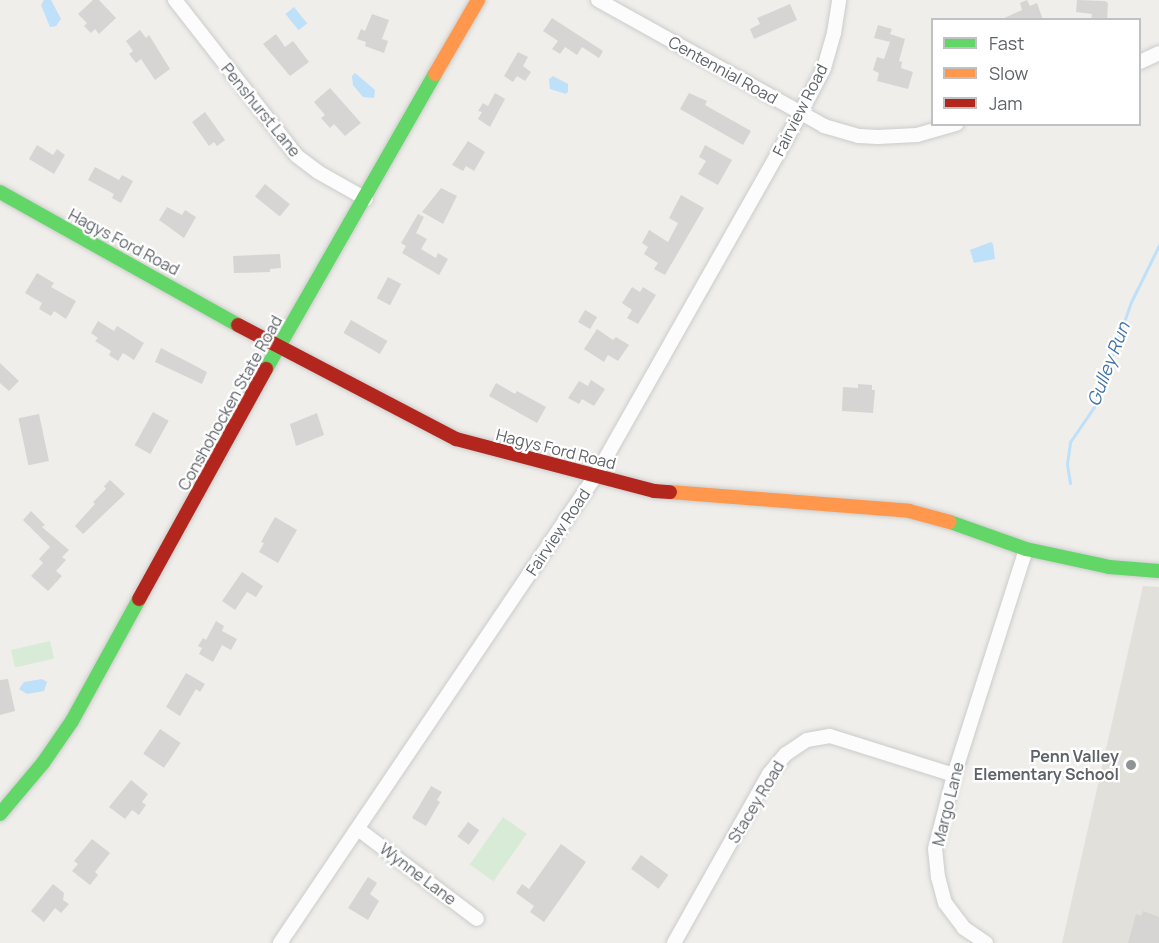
<!DOCTYPE html>
<html>
<head>
<meta charset="utf-8">
<style>
	body { margin:0 }
	#map { position:relative; width:1159px; height:943px; overflow:hidden; background:#efeeea; font-family:Manrope,sans-serif }
	div>[style] { position:absolute }
	[style*='--x'] { left:calc(var(--x)*1px); top:calc(var(--y)*1px); width:calc(var(--w)*1px); rotate:calc(var(--a)*1deg) }
	.education>* { inset:0; background:#e2e0da }
	.green>* { inset:0; background:#d8ebd6; transform-origin:0 0 }
	.water>* { inset:0; background:#bfe0f9; transform-origin:0 0 }
	.stream>* { height:3px; margin:-1.5px; padding:0 1.5px; transform-origin:1.5px; border-radius:1.5px; background:#bfe0f9 }
	.building>* { inset:0; background:#d6d5d3; transform-origin:0 0 }
	.roads { filter:drop-shadow(0 0 2px #cbcccc) drop-shadow(0 0 2px #cbcccc) }
	.street>* { height:14px; margin:-7px; padding:0 7px; transform-origin:7px; border-radius:7px; background:#fdfcfc }
	.fast>* { height:14px; margin:-7px; padding:0 7px; transform-origin:7px; border-radius:7px; background:#63d668 }
	.slow>* { height:14px; margin:-7px; padding:0 7px; transform-origin:7px; border-radius:7px; background:#ff974d }
	.jam>* { height:14px; margin:-7px; padding:0 7px; transform-origin:7px; border-radius:7px; background:#b3261e }
	.dots>* { width:16px; height:16px; translate:-50% -50%; box-sizing:border-box; border:3px solid #fff; border-radius:50% }
	span { translate:-50% -50%; white-space:nowrap; text-align:center; line-height:1.15; -webkit-text-stroke:4.5px #fff; paint-order:stroke }
	.street-label { font-size:16px; color:#5f6368 }
	.poi-label { font-size:16px; color:#5f6368; font-weight:700 }
	.right { translate:-100% -50%; text-align:right }
	.water-label { font-size:18px; color:#4174aa; font-style:italic }
	.legend { position:absolute; left:931px; top:18px; width:210px; height:108px; box-sizing:border-box; background:#fff; border:2px solid #bfc1c3; margin:0; padding:8px 10px; list-style:none; font-size:18px; color:#5f6368 }
	.legend li { display:flex; align-items:center; gap:12px; height:30px }
	.legend b { width:30px; border:2px solid #bfc1c3 }
</style>
</head>
<body>
<div id="map">
	<div class="education">
		<i style="clip-path:polygon(1143px 586px,1159px 587px,1159px 943px,1062px 943px)"></i>
	</div>
	<div class="green">
		<i style="left:50px;top:641px;width:18px;height:40px;rotate:77deg"></i>
		<i style="left:503px;top:817px;width:29px;height:58px;rotate:35deg"></i>
	</div>
	<div class="water">
		<i style="clip-path:polygon(51px 0,61px 19px,56px 26px,50px 27px,41px 5px,44px 0)"></i>
		<i style="left:294px;top:7px;width:21px;height:11px;rotate:51deg"></i>
		<i style="clip-path:polygon(355px 73px,375px 90px,374px 98px,363px 97px,353px 85px,352px 76px)"></i>
		<i style="clip-path:polygon(553px 76px,568px 84px,568px 92px,566px 94px,550px 89px,549px 79px)"></i>
		<i style="clip-path:polygon(991px 242px,993px 244px,995px 259px,974px 263px,970px 250px)"></i>
		<i style="clip-path:polygon(42px 679px,47px 682px,44px 691px,27px 694px,19px 689px,24px 682px)"></i>
	</div>
	<div class="stream">
		<i style="--x:1070;--y:483;--w:19;--a:-99"></i>
		<i style="--x:1067;--y:464;--w:22;--a:-82"></i>
		<i style="--x:1070;--y:442;--w:42;--a:-55.6"></i>
		<i style="--x:1094;--y:407;--w:111;--a:-70.6"></i>
		<i style="--x:1131;--y:302;--w:64;--a:-63.8"></i>
	</div>
	<div class="building">
		<i style="clip-path:polygon(93px 0,99px 0,116px 18px,99px 34px,95px 29px,91px 33px,84px 26px,87px 23px,78px 14px)"></i>
		<i style="clip-path:polygon(1027px 0,1030px 6px,1037px 3px,1043px 20px,1000px 20px,1022px 10px,1020px 3px)"></i>
		<i style="clip-path:polygon(1077px 0,1105px 1px,1108px 3px,1107px 20px,1091px 20px,1092px 14px,1076px 12px)"></i>
		<i style="clip-path:polygon(790px 4px,797px 20px,754px 39px,750px 29px,760px 24px,757px 18px)"></i>
		<i style="clip-path:polygon(372px 14px,389px 20px,382px 39px,388px 41px,384px 53px,365px 46px,366px 42px,357px 39px,361px 29px,365px 31px)"></i>
		<i style="clip-path:polygon(552px 18px,603px 51px,599px 58px,582px 47px,577px 55px,565px 47px,560px 54px,552px 49px,558px 41px,543px 31px)"></i>
		<i style="clip-path:polygon(878px 25px,892px 29px,890px 34px,905px 39px,899px 61px,902px 62px,901px 68px,913px 72px,908px 89px,877px 81px,879px 73px,873px 70px,877px 57px,884px 59px,890px 42px,874px 38px)"></i>
		<i style="clip-path:polygon(140px 30px,146px 38px,149px 35px,170px 69px,155px 80px,141px 59px,136px 63px,129px 54px,133px 51px,126px 41px)"></i>
		<i style="clip-path:polygon(276px 34px,285px 47px,293px 41px,309px 62px,290px 76px,263px 44px)"></i>
		<i style="clip-path:polygon(518px 52px,528px 57px,523px 66px,531px 72px,525px 81px,517px 76px,513px 82px,504px 76px)"></i>
		<i style="clip-path:polygon(330px 88px,361px 123px,345px 136px,334px 124px,330px 128px,321px 118px,325px 115px,314px 102px)"></i>
		<i style="clip-path:polygon(495px 93px,505px 99px,490px 127px,478px 119px,482px 112px,478px 111px,483px 103px,488px 106px)"></i>
		<i style="clip-path:polygon(689px 93px,707px 101px,705px 105px,751px 131px,743px 145px,680px 109px)"></i>
		<i style="clip-path:polygon(205px 112px,225px 140px,217px 146px,214px 142px,209px 146px,192px 122px)"></i>
		<i style="clip-path:polygon(468px 141px,485px 152px,474px 171px,466px 166px,463px 171px,452px 165px)"></i>
		<i style="clip-path:polygon(37px 145px,53px 155px,57px 149px,65px 155px,54px 174px,29px 159px)"></i>
		<i style="clip-path:polygon(705px 145px,732px 160px,718px 185px,698px 174px,706px 161px,699px 157px)"></i>
		<i style="clip-path:polygon(95px 167px,119px 180px,122px 175px,133px 181px,121px 203px,112px 198px,114px 194px,88px 180px)"></i>
		<i style="left:265px;top:184px;width:32px;height:16px;rotate:39deg"></i>
		<i style="clip-path:polygon(441px 188px,457px 196px,443px 224px,422px 212px)"></i>
		<i style="clip-path:polygon(681px 195px,704px 208px,665px 275px,654px 269px,658px 263px,644px 254px,648px 247px,642px 243px,649px 230px,668px 242px,678px 223px,669px 218px)"></i>
		<i style="clip-path:polygon(167px 207px,182px 215px,185px 210px,196px 217px,184px 238px,159px 220px)"></i>
		<i style="clip-path:polygon(418px 214px,424px 217px,416px 233px,427px 239px,421px 249px,436px 258px,438px 253px,448px 259px,439px 275px,402px 253px,406px 246px,401px 243px)"></i>
		<i style="clip-path:polygon(280px 254px,281px 268px,270px 269px,270px 272px,234px 273px,233px 256px)"></i>
		<i style="clip-path:polygon(37px 273px,54px 283px,51px 287px,76px 301px,66px 319px,54px 311px,51px 316px,39px 309px,42px 303px,25px 293px)"></i>
		<i style="left:388px;top:277px;width:15px;height:24px;rotate:28deg"></i>
		<i style="clip-path:polygon(632px 287px,640px 292px,643px 287px,656px 295px,638px 324px,627px 318px,632px 310px,622px 303px)"></i>
		<i style="left:585px;top:310px;width:14px;height:14px;rotate:30deg"></i>
		<i style="left:351px;top:320px;width:42px;height:15px;rotate:30deg"></i>
		<i style="clip-path:polygon(98px 321px,114px 331px,117px 326px,144px 343px,134px 360px,123px 353px,118px 361px,109px 355px,111px 351px,95px 341px,98px 338px,91px 333px)"></i>
		<i style="clip-path:polygon(597px 329px,613px 340px,616px 337px,629px 345px,618px 361px,608px 355px,604px 362px,584px 349px)"></i>
		<i style="clip-path:polygon(161px 348px,207px 372px,202px 384px,155px 362px)"></i>
		<i style="clip-path:polygon(0 363px,19px 381px,9px 391px,0 383px)"></i>
		<i style="clip-path:polygon(591px 380px,605px 389px,594px 406px,582px 399px,579px 404px,568px 398px,579px 381px,588px 386px)"></i>
		<i style="clip-path:polygon(496px 383px,515px 394px,517px 391px,546px 407px,537px 423px,489px 396px)"></i>
		<i style="clip-path:polygon(858px 384px,872px 385px,872px 390px,875px 390px,873px 413px,842px 411px,843px 387px,858px 388px)"></i>
		<i style="left:153px;top:412px;width:18px;height:38px;rotate:29deg"></i>
		<i style="clip-path:polygon(317px 413px,324px 435px,296px 446px,290px 424px)"></i>
		<i style="left:39px;top:414px;width:48px;height:21px;rotate:78deg"></i>
		<i style="clip-path:polygon(110px 480px,125px 494px,83px 534px,75px 526px,95px 504px,93px 502px,106px 489px,104px 486px)"></i>
		<i style="clip-path:polygon(31px 511px,45px 525px,42px 527px,69px 550px,62px 557px,66px 560px,56px 571px,62px 576px,48px 591px,31px 576px,43px 563px,39px 559px,50px 547px,23px 520px)"></i>
		<i style="clip-path:polygon(275px 517px,297px 530px,278px 563px,259px 552px,264px 543px,261px 542px)"></i>
		<i style="clip-path:polygon(242px 572px,263px 586px,256px 597px,247px 592px,235px 610px,222px 601px)"></i>
		<i style="clip-path:polygon(216px 621px,224px 626px,222px 631px,237px 639px,231px 650px,222px 645px,213px 662px,199px 654px,202px 648px,198px 646px,203px 638px,206px 640px)"></i>
		<i style="clip-path:polygon(186px 673px,205px 684px,200px 692px,196px 689px,180px 716px,166px 707px)"></i>
		<i style="clip-path:polygon(8px 679px,15px 711px,0 715px,0 680px)"></i>
		<i style="left:160px;top:729px;width:25px;height:30px;rotate:34deg"></i>
		<i style="clip-path:polygon(131px 780px,148px 794px,142px 802px,146px 805px,139px 815px,132px 810px,125px 819px,109px 807px)"></i>
		<i style="clip-path:polygon(431px 786px,442px 792px,437px 800px,440px 802px,426px 826px,412px 818px)"></i>
		<i style="left:468px;top:822px;width:14px;height:18px;rotate:36deg"></i>
		<i style="clip-path:polygon(92px 839px,110px 853px,95px 872px,98px 875px,90px 885px,72px 871px,78px 864px,74px 861px)"></i>
		<i style="clip-path:polygon(561px 844px,586px 862px,544px 922px,530px 912px,534px 906px,516px 893px,522px 884px,529px 889px)"></i>
		<i style="left:641px;top:855px;width:34px;height:17px;rotate:36deg"></i>
		<i style="clip-path:polygon(368px 877px,377px 883px,370px 894px,379px 901px,368px 920px,348px 908px)"></i>
		<i style="clip-path:polygon(53px 884px,64px 893px,63px 900px,69px 904px,61px 913px,55px 908px,44px 922px,31px 911px)"></i>
		<i style="clip-path:polygon(1143px 911px,1159px 917px,1159px 943px,1128px 943px,1136px 914px,1141px 916px)"></i>
	</div>
	<div class="roads">
		<div class="street">
			<i style="--x:175;--y:0;--w:198;--a:52"></i>
			<i style="--x:297;--y:156;--w:26;--a:37"></i>
			<i style="--x:318;--y:172;--w:55;--a:29.4"></i>
			<i style="--x:598;--y:0;--w:259;--a:29.1"></i>
			<i style="--x:824;--y:126;--w:36;--a:16"></i>
			<i style="--x:859;--y:136;--w:19;--a:3"></i>
			<i style="--x:878;--y:137;--w:39;--a:-3"></i>
			<i style="--x:917;--y:135;--w:41;--a:-15.8"></i>
			<i style="--x:1140;--y:62;--w:21;--a:-25"></i>
			<i style="--x:358;--y:829;--w:149;--a:37.1"></i>
			<i style="--x:280;--y:943;--w:565;--a:-55.97"></i>
			<i style="--x:596;--y:475;--w:415;--a:-60.5"></i>
			<i style="--x:800;--y:114;--w:52;--a:-62.4"></i>
			<i style="--x:824;--y:68;--w:36;--a:-74"></i>
			<i style="--x:834;--y:33;--w:33;--a:-81"></i>
			<i style="--x:674;--y:943;--w:194;--a:-60.7"></i>
			<i style="--x:769;--y:774;--w:26;--a:-50"></i>
			<i style="--x:786;--y:754;--w:25;--a:-34"></i>
			<i style="--x:807;--y:740;--w:23;--a:-10"></i>
			<i style="--x:830;--y:736;--w:130;--a:17.5"></i>
			<i style="--x:986;--y:943;--w:27;--a:-146"></i>
			<i style="--x:964;--y:928;--w:31;--a:-127"></i>
			<i style="--x:945;--y:903;--w:27;--a:-105"></i>
			<i style="--x:938;--y:877;--w:28;--a:-96"></i>
			<i style="--x:935;--y:849;--w:76;--a:-75.6"></i>
			<i style="--x:954;--y:775;--w:237;--a:-72.3"></i>
		</div>
		<div class="fast">
			<i style="--x:0;--y:192;--w:273;--a:29.2"></i>
			<i style="--x:266;--y:369;--w:340;--a:-60.2"></i>
			<i style="--x:950;--y:522;--w:81;--a:19.6"></i>
			<i style="--x:1026;--y:549;--w:85;--a:12.2"></i>
			<i style="--x:1109;--y:567;--w:50;--a:4.6"></i>
			<i style="--x:0;--y:814;--w:67;--a:-49.9"></i>
			<i style="--x:43;--y:763;--w:51;--a:-55.4"></i>
			<i style="--x:72;--y:721;--w:139;--a:-61.2"></i>
		</div>
		<div class="slow">
			<i style="--x:435;--y:74;--w:86;--a:-59.8"></i>
			<i style="--x:670;--y:492;--w:240;--a:4.5"></i>
			<i style="--x:909;--y:511;--w:42;--a:15"></i>
		</div>
		<div class="jam">
			<i style="--x:238;--y:325;--w:246;--a:27.6"></i>
			<i style="--x:456;--y:439;--w:205;--a:14.7"></i>
			<i style="--x:654;--y:491;--w:16;--a:4"></i>
			<i style="--x:139;--y:599;--w:263;--a:-61.1"></i>
		</div>
	</div>
	<div class="dots">
		<i style="left:1131px;top:765px;background:#919496"></i>
	</div>
	<div class="street-label">
		<span style="left:723px;top:70px;rotate:29deg">Centennial Road</span>
		<span style="left:261px;top:110px;rotate:51deg">Penshurst Lane</span>
		<span style="left:800px;top:110px;rotate:-63deg">Fairview Road</span>
		<span style="left:124px;top:242px;rotate:28deg">Hagys Ford Road</span>
		<span style="left:230px;top:403px;rotate:-61deg">Conshohocken State Road</span>
		<span style="left:556px;top:449px;rotate:14deg">Hagys Ford Road</span>
		<span style="left:558px;top:532px;rotate:-56deg">Fairview Road</span>
		<span style="left:756px;top:802px;rotate:-59deg">Stacey Road</span>
		<span style="left:948px;top:804px;rotate:-76deg">Margo Lane</span>
		<span style="left:418px;top:874px;rotate:37deg">Wynne Lane</span>
	</div>
	<div class="poi-label">
		<span class="right" style="left:1119px;top:765px">Penn Valley<br>Elementary School</span>
	</div>
	<div class="water-label">
		<span style="left:1108px;top:364px;rotate:-69deg">Gulley Run</span>
	</div>
	<ul class="legend">
	<li><b style="height:8px;background:#63d668"></b>Fast</li>
	<li><b style="height:8px;background:#ff974d"></b>Slow</li>
	<li><b style="height:8px;background:#b3261e"></b>Jam</li>
	</ul>
</div>
</body>
</html>
